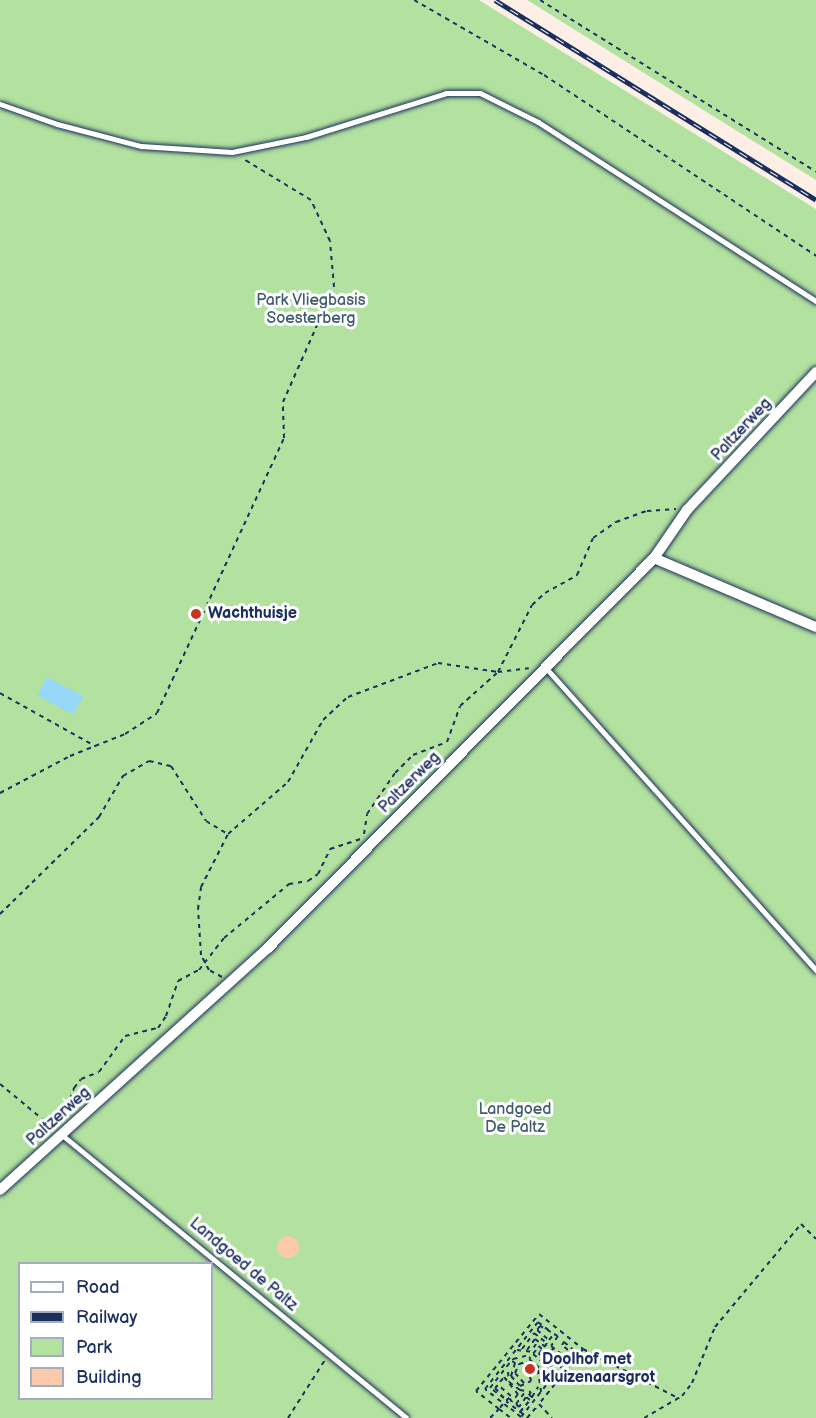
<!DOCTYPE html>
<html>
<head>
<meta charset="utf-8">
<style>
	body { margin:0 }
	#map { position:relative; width:816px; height:1418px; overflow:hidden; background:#fff; font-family:"Balsamiq Sans",sans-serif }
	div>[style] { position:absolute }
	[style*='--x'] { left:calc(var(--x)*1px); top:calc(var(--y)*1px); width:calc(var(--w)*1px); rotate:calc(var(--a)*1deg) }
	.built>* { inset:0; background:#feefe6 }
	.green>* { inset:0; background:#b3e19f }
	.water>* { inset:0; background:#97d8f9; transform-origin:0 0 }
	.building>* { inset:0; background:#fbcaab }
	.round { border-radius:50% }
	.path>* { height:2px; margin-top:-1px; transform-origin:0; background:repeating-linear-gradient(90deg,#1b2f5e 0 4.5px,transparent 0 9px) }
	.roads { filter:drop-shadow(0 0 2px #1b2f5e) drop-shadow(0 0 2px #1b2f5e) }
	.lane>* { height:5px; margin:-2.5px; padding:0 2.5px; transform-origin:2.5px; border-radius:2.5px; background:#fff }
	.street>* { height:10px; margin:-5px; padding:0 5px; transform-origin:5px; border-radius:5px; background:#fff }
	.rail>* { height:5px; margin-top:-2.5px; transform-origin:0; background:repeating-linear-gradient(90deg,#fff 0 9px,#1b2f5e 0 18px); box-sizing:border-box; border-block:2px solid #1b2f5e }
	.dots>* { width:16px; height:16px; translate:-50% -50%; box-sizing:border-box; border:3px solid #fff; border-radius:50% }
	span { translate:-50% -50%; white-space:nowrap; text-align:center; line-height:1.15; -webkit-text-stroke:6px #fff; paint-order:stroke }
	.park-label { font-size:16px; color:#415c6e }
	.street-label { font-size:16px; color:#1b2f5e }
	.poi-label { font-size:16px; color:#1b2f5e; font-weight:700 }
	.left { translate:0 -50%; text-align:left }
	.legend { position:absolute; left:18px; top:1262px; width:195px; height:138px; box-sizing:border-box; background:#fff; border:2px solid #a4acbf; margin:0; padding:8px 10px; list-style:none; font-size:18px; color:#1b2f5e }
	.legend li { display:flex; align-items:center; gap:12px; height:30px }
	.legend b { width:30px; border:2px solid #a4acbf }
</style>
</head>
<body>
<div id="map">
	<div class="built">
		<i style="clip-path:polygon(479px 0,527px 0,816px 180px,816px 209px)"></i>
	</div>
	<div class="green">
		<i style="clip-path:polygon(evenodd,0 0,479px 0,816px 209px,816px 1418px,0 1418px,0 0,20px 1264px,212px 1264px,212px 1398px,20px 1398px,20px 1264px)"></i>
		<i style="clip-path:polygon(527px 0,816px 0,816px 180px,787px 162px)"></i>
	</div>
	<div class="water">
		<i style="left:47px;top:677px;width:41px;height:21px;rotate:28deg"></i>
	</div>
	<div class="building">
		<i class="round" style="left:277px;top:1236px;width:22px;height:22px"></i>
	</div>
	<div class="path">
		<i style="--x:414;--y:0;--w:150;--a:30"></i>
		<i style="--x:544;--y:75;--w:327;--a:33.6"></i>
		<i style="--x:540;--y:0;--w:325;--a:31.9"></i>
		<i style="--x:0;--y:693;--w:109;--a:29.2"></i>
		<i style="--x:0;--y:793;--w:79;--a:-27.9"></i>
		<i style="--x:70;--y:756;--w:59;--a:-21.8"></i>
		<i style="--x:125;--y:734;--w:38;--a:-33"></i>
		<i style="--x:157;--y:713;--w:303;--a:-65.2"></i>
		<i style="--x:284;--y:438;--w:36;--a:-92"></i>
		<i style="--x:283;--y:402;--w:126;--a:-66.1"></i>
		<i style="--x:334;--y:287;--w:46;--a:-95"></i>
		<i style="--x:330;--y:241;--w:45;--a:-114.9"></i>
		<i style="--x:311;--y:200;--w:81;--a:-148.7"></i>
		<i style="--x:364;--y:834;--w:20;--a:-81"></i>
		<i style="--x:367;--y:814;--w:50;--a:-55.7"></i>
		<i style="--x:395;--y:773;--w:25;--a:-45"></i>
		<i style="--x:413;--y:755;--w:36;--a:-21"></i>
		<i style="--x:447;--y:742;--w:38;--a:-70"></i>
		<i style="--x:460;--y:706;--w:51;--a:-41.8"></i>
		<i style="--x:498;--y:672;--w:75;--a:-63.1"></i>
		<i style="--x:532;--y:605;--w:18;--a:-43"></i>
		<i style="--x:545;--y:593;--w:37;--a:-29"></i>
		<i style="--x:577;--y:575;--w:40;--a:-66.6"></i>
		<i style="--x:593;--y:538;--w:28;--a:-35"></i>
		<i style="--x:616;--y:522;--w:33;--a:-20"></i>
		<i style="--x:647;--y:511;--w:29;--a:-4"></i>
		<i style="--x:0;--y:914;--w:139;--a:-44.4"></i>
		<i style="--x:99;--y:817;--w:48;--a:-59.7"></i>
		<i style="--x:123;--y:776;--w:30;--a:-30"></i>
		<i style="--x:149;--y:761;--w:23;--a:13"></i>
		<i style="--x:171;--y:766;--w:65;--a:57.5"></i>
		<i style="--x:206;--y:821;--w:26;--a:31"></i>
		<i style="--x:228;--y:834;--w:79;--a:-40.9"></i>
		<i style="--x:288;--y:782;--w:71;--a:-60.6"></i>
		<i style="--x:323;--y:720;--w:34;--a:-43"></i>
		<i style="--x:348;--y:697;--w:96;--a:-20.7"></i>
		<i style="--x:438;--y:663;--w:61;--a:8.5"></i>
		<i style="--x:498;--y:672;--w:31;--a:-7"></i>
		<i style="--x:222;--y:977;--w:15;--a:-152"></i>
		<i style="--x:209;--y:970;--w:17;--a:-118"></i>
		<i style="--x:201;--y:955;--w:46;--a:-93.7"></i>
		<i style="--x:198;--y:909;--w:22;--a:-82"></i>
		<i style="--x:201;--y:887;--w:59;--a:-63"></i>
		<i style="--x:0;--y:1084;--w:67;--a:39.6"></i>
		<i style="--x:75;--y:1108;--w:10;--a:-119"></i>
		<i style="--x:70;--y:1099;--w:12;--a:-70"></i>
		<i style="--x:74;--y:1088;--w:11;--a:-52"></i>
		<i style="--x:81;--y:1079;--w:19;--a:-21"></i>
		<i style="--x:99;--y:1072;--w:44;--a:-54.2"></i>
		<i style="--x:125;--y:1036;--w:34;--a:-14"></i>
		<i style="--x:158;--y:1028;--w:14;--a:-56"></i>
		<i style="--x:166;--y:1016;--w:37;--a:-71"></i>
		<i style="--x:178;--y:981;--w:24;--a:-28"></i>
		<i style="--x:199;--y:970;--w:41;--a:-52"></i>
		<i style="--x:224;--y:938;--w:85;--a:-39.7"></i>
		<i style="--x:289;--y:884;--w:19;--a:-9"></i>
		<i style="--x:308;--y:881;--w:12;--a:-35"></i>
		<i style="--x:318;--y:874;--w:28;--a:-64"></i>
		<i style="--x:330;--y:849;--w:33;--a:-18"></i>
		<i style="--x:522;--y:1349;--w:20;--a:-53"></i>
		<i style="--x:534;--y:1333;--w:16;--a:38"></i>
		<i style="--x:547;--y:1343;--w:4;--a:124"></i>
		<i style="--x:583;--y:1349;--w:107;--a:27.3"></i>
		<i style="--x:517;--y:1350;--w:17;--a:7"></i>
		<i style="--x:527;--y:1350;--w:14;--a:-54"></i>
		<i style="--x:535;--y:1339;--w:20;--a:37"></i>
		<i style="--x:551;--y:1351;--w:4;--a:-45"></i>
		<i style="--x:536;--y:1350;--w:11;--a:128"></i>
		<i style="--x:529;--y:1359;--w:17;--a:40"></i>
		<i style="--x:542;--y:1370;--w:21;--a:-53"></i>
		<i style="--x:555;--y:1353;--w:4;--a:45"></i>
		<i style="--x:558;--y:1356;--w:24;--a:126"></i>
		<i style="--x:544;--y:1375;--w:4;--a:45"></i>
		<i style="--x:547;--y:1378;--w:28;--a:-52"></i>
		<i style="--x:533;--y:1354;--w:13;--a:39"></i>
		<i style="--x:543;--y:1362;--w:10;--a:-53"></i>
		<i style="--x:549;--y:1354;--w:5;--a:-143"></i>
		<i style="--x:545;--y:1351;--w:6;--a:121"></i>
		<i style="--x:542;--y:1356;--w:4;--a:-146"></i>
		<i style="--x:539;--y:1354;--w:6;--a:-59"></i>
		<i style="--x:542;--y:1349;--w:8;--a:-140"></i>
		<i style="--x:536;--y:1344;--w:4;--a:124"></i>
		<i style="--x:512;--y:1361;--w:4;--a:34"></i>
		<i style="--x:515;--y:1363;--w:14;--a:107"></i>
		<i style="--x:511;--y:1376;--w:13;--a:48"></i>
		<i style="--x:520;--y:1386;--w:12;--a:-24"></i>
		<i style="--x:531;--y:1381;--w:9;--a:-103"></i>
		<i style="--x:508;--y:1372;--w:10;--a:84"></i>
		<i style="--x:509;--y:1382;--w:14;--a:36"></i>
		<i style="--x:520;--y:1390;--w:11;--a:10"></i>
		<i style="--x:531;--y:1392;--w:4;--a:124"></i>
		<i style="--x:529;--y:1395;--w:7;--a:34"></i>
		<i style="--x:500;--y:1382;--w:6;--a:-51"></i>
		<i style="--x:504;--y:1377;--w:22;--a:51"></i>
		<i style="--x:518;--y:1394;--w:10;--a:127"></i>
		<i style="--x:512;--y:1402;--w:4;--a:-124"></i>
		<i style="--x:524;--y:1383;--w:13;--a:-132"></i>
		<i style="--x:515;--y:1373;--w:10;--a:-66"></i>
		<i style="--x:519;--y:1364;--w:7;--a:-16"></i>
		<i style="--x:526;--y:1362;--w:14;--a:34"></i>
		<i style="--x:538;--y:1370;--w:22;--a:82"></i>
		<i style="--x:532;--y:1397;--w:12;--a:-59"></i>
		<i style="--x:503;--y:1404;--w:6;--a:129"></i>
		<i style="--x:499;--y:1409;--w:15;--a:37"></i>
		<i style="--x:508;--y:1407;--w:29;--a:-142"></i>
		<i style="--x:485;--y:1389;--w:85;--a:-51.7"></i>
		<i style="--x:538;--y:1322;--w:16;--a:38"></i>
		<i style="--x:551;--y:1332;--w:13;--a:-151"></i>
		<i style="--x:540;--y:1326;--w:5;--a:127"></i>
		<i style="--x:537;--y:1330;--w:16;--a:40"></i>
		<i style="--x:549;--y:1340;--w:8;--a:-50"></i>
		<i style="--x:554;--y:1334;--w:4;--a:27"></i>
		<i style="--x:558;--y:1336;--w:12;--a:125"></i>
		<i style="--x:551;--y:1346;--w:16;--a:38"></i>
		<i style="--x:564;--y:1356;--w:7;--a:-56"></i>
		<i style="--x:568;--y:1350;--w:8;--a:-140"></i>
		<i style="--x:562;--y:1345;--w:4;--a:-56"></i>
		<i style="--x:564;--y:1342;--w:13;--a:39"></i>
		<i style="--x:574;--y:1350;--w:85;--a:128.3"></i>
		<i style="--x:521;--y:1417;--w:13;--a:-141"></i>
		<i style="--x:520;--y:1412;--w:16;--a:-50"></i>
		<i style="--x:530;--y:1400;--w:5;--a:-143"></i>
		<i style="--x:526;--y:1397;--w:12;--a:125"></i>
		<i style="--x:519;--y:1407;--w:4;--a:-135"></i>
		<i style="--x:516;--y:1404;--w:15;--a:-53"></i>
		<i style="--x:523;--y:1414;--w:21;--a:-143"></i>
		<i style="--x:506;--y:1401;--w:7;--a:-45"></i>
		<i style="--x:511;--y:1396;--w:17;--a:-140"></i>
		<i style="--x:498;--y:1385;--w:4;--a:135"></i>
		<i style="--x:495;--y:1388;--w:13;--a:48"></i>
		<i style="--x:504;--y:1398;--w:17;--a:-144"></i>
		<i style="--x:490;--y:1388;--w:37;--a:-52"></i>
		<i style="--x:513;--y:1359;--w:16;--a:-14"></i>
		<i style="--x:288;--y:1418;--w:69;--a:-57.5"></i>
		<i style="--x:490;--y:1418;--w:13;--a:-45"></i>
		<i style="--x:499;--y:1409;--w:29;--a:-142"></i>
		<i style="--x:476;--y:1391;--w:99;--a:-50.7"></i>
		<i style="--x:539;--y:1314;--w:56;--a:38.5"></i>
		<i style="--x:583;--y:1349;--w:70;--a:128.7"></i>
		<i style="--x:527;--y:1418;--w:18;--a:-49"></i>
		<i style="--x:539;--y:1404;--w:19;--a:47"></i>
		<i style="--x:644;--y:1418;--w:44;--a:-30.1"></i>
		<i style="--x:682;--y:1396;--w:16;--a:-52"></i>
		<i style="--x:692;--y:1383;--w:61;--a:-67.7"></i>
		<i style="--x:715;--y:1327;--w:134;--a:-50.1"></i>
		<i style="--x:801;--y:1224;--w:21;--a:45"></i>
	</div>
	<div class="roads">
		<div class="lane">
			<i style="--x:0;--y:104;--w:60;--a:19.3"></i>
			<i style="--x:57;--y:124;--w:87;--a:14.7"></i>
			<i style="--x:141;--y:146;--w:91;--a:3.8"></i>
			<i style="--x:232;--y:152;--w:76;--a:-11.5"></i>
			<i style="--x:306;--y:137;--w:147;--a:-17.4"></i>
			<i style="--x:446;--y:93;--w:34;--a:0"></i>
			<i style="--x:480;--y:93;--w:65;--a:26.6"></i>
			<i style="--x:538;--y:122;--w:331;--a:32.8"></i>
			<i style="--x:545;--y:667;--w:407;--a:48.2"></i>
			<i style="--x:62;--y:1135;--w:445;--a:39.4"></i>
		</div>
		<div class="street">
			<i style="--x:654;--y:558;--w:176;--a:23.1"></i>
			<i style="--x:0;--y:1190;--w:361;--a:-42.1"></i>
			<i style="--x:268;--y:948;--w:549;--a:-45.3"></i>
			<i style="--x:654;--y:558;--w:58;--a:-55.5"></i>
			<i style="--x:687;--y:510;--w:189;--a:-46.9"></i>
		</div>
	</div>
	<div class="rail">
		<i style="--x:495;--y:0;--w:378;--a:31.9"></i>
	</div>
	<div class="dots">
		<i style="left:196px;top:614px;background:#c8321e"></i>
		<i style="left:530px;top:1369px;background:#c8321e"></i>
	</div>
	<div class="park-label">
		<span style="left:311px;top:310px">Park Vliegbasis<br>Soesterberg</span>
		<span style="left:515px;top:1119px">Landgoed<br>De Paltz</span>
	</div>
	<div class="street-label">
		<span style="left:742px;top:430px;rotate:-47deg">Paltzerweg</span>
		<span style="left:410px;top:783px;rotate:-45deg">Paltzerweg</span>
		<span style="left:59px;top:1117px;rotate:-42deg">Paltzerweg</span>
		<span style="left:243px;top:1265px;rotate:40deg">Landgoed de Paltz</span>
	</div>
	<div class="poi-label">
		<span class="left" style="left:208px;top:614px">Wachthuisje</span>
		<span class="left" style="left:542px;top:1369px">Doolhof met<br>kluizenaarsgrot</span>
	</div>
	<ul class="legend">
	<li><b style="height:8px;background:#fff"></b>Road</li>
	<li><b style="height:8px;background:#1b2f5e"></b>Railway</li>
	<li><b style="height:16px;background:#b3e19f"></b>Park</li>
	<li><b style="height:16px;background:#fbcaab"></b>Building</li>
	</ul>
</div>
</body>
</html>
